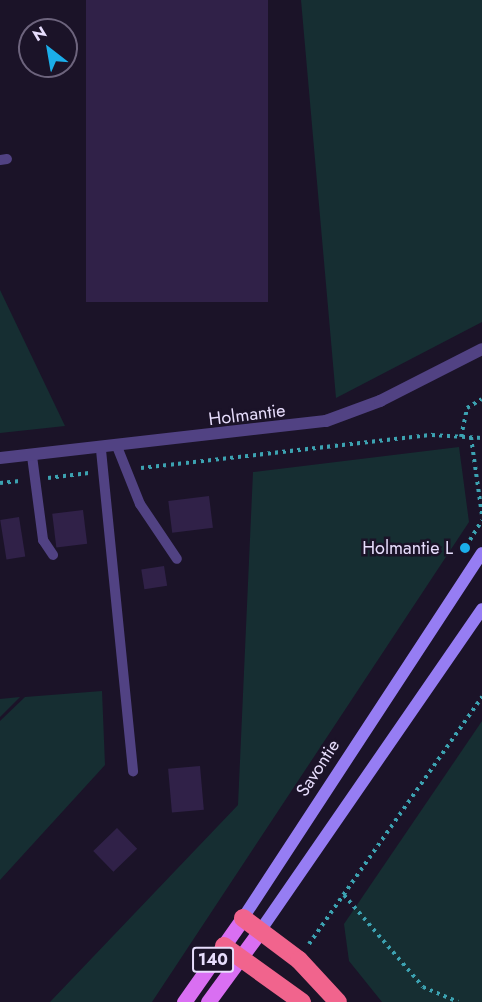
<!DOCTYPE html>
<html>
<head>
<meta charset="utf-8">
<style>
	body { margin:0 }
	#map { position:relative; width:482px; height:1002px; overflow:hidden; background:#1b1328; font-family:Jost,sans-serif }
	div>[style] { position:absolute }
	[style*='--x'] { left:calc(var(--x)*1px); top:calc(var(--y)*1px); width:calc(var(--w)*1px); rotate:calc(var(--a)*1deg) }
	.green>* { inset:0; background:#162e32 }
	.building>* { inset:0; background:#302148; transform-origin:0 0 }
	.path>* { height:4px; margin-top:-2px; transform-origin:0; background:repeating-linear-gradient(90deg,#3ca2b1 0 3px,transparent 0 7.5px) }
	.lane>* { height:10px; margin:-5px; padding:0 5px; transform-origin:5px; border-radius:5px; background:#514283 }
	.street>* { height:12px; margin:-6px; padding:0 6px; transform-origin:6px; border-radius:6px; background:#514283 }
	.secondary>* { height:12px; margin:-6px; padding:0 6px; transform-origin:6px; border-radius:6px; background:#967df3 }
	.primary>* { height:15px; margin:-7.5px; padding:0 7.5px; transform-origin:7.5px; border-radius:7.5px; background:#d96ff2 }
	.highway>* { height:18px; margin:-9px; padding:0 9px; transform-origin:9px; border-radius:9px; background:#f1648d }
	.dots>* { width:16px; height:16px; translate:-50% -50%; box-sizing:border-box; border:3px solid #1b1328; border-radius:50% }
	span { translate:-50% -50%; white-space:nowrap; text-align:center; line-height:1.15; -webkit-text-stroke:5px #1b1328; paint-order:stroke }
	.shield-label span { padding:2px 4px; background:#1b1328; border:2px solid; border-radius:4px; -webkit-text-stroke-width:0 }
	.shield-label { font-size:16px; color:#e7ddfc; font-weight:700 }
	.street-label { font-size:18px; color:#e7ddfc }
	.poi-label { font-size:18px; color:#e7ddfc }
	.right { translate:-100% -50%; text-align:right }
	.north { position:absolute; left:18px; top:18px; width:60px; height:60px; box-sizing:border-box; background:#1b1328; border:2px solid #6d647d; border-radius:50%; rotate:329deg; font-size:16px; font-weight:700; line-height:24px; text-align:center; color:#e7ddfc }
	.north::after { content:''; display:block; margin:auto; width:21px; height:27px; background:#1baeea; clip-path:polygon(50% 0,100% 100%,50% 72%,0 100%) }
</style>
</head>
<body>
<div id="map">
	<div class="green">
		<i style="clip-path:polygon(301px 0,482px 0,482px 322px,336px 398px)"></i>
		<i style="clip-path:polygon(0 290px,65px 426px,0 433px)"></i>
		<i style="clip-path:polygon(459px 447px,469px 522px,152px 1002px,50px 1002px,238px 805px,253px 472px)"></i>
		<i style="clip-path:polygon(102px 691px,105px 765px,0 880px,0 721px,25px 697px)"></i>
		<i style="clip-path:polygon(20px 697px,0 717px,0 699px)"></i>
		<i style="clip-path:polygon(482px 721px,482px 1002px,382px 1002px,349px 961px,344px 924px)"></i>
	</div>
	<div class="building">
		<i style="left:86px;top:0;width:182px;height:302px"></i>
		<i style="left:209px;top:496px;width:32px;height:41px;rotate:83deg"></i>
		<i style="left:83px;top:510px;width:34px;height:31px;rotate:83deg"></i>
		<i style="left:19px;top:517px;width:40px;height:19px;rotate:81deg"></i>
		<i style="left:164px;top:566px;width:20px;height:23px;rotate:81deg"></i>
		<i style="left:200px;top:766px;width:44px;height:32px;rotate:85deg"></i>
		<i style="left:117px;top:828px;width:29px;height:33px;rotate:46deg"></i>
	</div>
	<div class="path">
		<i style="--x:461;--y:437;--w:30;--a:-78"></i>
		<i style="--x:467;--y:408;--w:17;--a:-31"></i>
		<i style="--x:471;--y:437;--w:79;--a:82"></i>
		<i style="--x:141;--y:468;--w:293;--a:-6.5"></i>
		<i style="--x:432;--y:435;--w:50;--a:3.4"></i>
		<i style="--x:48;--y:478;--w:41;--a:-7"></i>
		<i style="--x:0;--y:483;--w:20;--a:-6"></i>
		<i style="--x:470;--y:540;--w:23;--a:-59"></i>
		<i style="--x:344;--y:895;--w:121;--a:49.3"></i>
		<i style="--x:423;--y:987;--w:38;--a:23"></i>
		<i style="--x:309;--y:944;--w:302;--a:-55"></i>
	</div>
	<div class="lane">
		<i style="--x:0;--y:160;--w:7;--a:-8"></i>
		<i style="--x:118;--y:449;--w:59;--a:68.2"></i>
		<i style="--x:140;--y:504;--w:66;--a:56.1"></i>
		<i style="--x:101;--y:450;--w:323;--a:84.3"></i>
		<i style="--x:32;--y:456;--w:85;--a:82.5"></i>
		<i style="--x:43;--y:540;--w:18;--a:56"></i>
	</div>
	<div class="street">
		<i style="--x:0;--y:458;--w:328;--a:-6.5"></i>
		<i style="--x:326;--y:421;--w:58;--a:-20.3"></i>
		<i style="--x:380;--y:401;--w:114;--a:-27"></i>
	</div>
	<div class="secondary">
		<i style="--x:243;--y:918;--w:436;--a:-56.8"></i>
		<i style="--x:260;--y:931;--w:391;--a:-55.4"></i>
	</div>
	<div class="primary">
		<i style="--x:184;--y:1002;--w:103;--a:-54.9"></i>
		<i style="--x:208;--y:1002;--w:88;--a:-53.8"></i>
	</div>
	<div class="highway">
		<i style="--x:243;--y:918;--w:70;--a:36.9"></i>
		<i style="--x:299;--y:960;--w:57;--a:47.1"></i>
		<i style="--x:224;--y:946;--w:96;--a:35.7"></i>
	</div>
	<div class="dots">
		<i style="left:465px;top:548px;background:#1baeea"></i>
	</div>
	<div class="shield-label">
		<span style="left:213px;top:960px">140</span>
	</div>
	<div class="street-label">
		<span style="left:247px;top:415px;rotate:-7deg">Holmantie</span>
		<span style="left:318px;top:768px;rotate:-57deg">Savontie</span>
	</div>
	<div class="poi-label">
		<span class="right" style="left:453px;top:548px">Holmantie L</span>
	</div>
	<div class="north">N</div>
</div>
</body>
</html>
